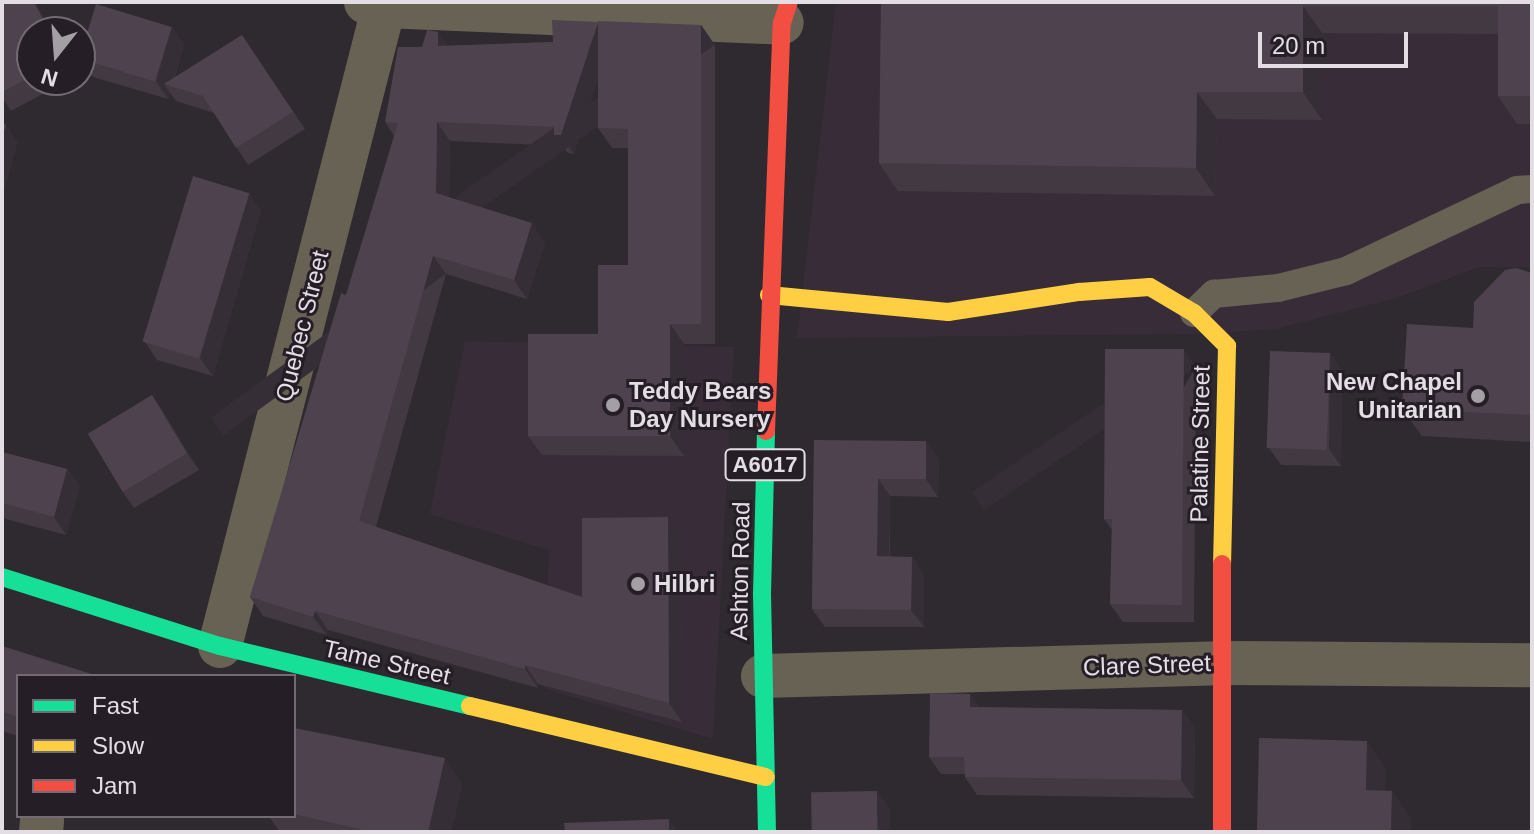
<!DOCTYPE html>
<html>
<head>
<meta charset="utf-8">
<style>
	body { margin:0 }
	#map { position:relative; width:1534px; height:834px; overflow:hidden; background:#2f2a2f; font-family:Arial,sans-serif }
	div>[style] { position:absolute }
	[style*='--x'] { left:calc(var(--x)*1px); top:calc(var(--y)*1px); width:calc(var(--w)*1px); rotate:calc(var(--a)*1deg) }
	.built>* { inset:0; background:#382c39 }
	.lane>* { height:28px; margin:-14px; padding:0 14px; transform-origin:14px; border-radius:14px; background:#686254 }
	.street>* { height:44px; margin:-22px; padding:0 22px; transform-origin:22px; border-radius:22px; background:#686254 }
	.fast>* { height:18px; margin:-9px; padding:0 9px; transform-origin:9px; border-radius:9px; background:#16e098 }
	.slow>* { height:18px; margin:-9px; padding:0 9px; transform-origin:9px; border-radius:9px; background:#ffcf43 }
	.jam>* { height:18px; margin:-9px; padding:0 9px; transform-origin:9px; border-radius:9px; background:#f24e42 }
	.wall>* { inset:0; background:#423942 }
	.shaded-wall>* { inset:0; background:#362e36; transform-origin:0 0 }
	.building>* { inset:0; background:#4d424d; transform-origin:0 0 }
	.dots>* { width:22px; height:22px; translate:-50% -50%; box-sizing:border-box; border:4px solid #261e27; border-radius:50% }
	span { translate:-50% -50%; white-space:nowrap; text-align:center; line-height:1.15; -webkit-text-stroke:6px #261e27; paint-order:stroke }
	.shield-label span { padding:2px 6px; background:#261e27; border:2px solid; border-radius:6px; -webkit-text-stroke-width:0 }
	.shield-label { font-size:22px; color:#e3dee4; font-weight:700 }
	.street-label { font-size:24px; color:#e3dee4 }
	.poi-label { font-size:24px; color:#e3dee4; font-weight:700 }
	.right { translate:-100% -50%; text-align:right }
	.left { translate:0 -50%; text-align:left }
	.frame { position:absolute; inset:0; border:4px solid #e3dee4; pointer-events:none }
	.legend { position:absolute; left:16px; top:674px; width:280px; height:144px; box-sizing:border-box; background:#261e27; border:2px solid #726b73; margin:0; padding:10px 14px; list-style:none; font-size:24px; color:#e3dee4 }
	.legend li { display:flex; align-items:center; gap:16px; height:40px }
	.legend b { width:40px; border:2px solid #726b73 }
	.north { position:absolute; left:16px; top:16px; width:80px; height:80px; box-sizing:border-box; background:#261e27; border:2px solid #726b73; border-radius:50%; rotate:197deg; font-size:22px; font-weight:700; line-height:32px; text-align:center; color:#e3dee4 }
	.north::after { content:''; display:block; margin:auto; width:28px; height:36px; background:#a49fa5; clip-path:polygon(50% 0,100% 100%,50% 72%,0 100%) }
	.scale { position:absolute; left:1258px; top:32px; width:150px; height:36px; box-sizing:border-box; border:4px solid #e3dee4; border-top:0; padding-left:10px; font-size:24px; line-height:28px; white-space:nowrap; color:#e3dee4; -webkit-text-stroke:6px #261e27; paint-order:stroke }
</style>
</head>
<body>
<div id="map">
	<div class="built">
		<i style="clip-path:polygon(836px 2px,1532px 2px,1532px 267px,1479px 267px,1397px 298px,1275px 329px,1201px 334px,797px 338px)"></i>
		<i style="clip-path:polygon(465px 341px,734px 347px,713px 739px,543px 688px,549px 550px,430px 514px)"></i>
	</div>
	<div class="lane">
		<i style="--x:1194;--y:313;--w:28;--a:-44"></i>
		<i style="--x:1214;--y:294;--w:64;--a:-5.4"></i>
		<i style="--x:1278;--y:288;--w:70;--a:-14"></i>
		<i style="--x:1346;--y:271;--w:189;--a:-25.3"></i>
		<i style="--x:1517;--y:190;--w:15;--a:-4"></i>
	</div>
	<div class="street">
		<i style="--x:366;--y:2;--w:18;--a:13"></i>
		<i style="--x:384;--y:6;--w:398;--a:2.4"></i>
		<i style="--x:220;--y:646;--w:661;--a:-75.63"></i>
		<i style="--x:763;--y:676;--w:456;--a:-1.6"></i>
		<i style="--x:1219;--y:663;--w:313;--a:0.4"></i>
		<i style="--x:41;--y:832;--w:12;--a:-85"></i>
	</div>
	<div class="fast">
		<i style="--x:766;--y:431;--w:163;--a:91.4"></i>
		<i style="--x:762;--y:594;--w:238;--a:88.8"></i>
		<i style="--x:2;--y:577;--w:229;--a:17.6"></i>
		<i style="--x:220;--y:646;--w:257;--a:13.5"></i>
	</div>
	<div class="slow">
		<i style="--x:769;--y:295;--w:180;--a:5.4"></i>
		<i style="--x:948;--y:312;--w:133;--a:-8.7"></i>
		<i style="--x:1079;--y:292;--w:71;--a:-4"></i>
		<i style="--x:1150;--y:287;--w:51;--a:30.6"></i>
		<i style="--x:1194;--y:313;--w:47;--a:45"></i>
		<i style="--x:1227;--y:346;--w:218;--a:91.3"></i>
		<i style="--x:470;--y:706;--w:304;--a:13.5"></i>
	</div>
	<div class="jam">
		<i style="--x:766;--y:431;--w:408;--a:-87.8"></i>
		<i style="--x:782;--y:23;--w:22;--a:-72"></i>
		<i style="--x:1222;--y:564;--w:268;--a:90"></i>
	</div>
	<div class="wall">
		<i style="clip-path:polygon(2px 2px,32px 32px,32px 80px,69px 80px,11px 111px,2px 98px)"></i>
		<i style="clip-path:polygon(881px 2px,1532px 2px,1532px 124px,1517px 124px,1498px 96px,1498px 34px,1322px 33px,1322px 120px,1217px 119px,1215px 196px,898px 191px,879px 163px)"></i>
		<i style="clip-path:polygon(701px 25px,715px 45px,715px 344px,684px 344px,684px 456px,542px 455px,528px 436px,598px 334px,628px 265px,628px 148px,612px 148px,598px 128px,598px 79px,574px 154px,568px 153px,562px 146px,450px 141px,449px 197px,545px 242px,527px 299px,446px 274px,376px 527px,582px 597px,681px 536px,682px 722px,538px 684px,538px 688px,328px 630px,327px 635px,263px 616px,250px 597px,346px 295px,394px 136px,385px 122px,448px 46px,553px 42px)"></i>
		<i style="clip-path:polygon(172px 27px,184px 44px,175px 77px,242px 35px,305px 129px,248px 165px,214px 113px,176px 101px,170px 93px,168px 99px,93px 77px,80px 59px)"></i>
		<i style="clip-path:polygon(261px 210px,213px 376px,157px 360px,145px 342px)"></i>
		<i style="clip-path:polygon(1532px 275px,1532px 442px,1422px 436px,1402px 409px,1473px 328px)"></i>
		<i style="clip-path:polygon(1330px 353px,1342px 370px,1341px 466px,1281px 465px,1269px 448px)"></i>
		<i style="clip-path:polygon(1196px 367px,1194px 622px,1123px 622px,1110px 604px,1112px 530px,1104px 519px)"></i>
		<i style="clip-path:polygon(152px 395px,164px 413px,199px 470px,134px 508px,122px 491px)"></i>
		<i style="clip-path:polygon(814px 440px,939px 459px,938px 497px,890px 496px,890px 557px,912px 557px,924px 575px,924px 627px,825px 627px,812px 609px)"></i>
		<i style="clip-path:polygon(2px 452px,67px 469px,80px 486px,66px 535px,2px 518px)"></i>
		<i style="clip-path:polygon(2px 646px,18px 676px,18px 736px,2px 731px)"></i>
		<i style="clip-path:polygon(970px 694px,979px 707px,1182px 710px,1195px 728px,1194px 798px,977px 795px,965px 777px,965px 774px,941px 774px,929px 757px)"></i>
		<i style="clip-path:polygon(294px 728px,462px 784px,451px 832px,280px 832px,270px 818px,263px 816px,294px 816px)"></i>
	</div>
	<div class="shaded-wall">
		<i style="clip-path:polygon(34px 2px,36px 2px,53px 32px,50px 32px)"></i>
		<i style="clip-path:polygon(1303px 6px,1322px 33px,1322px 120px,1303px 92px)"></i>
		<i style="clip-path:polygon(598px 22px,611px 41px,574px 154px,561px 135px)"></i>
		<i style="left:701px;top:25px;width:24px;height:299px;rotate:55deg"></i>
		<i style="clip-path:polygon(172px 27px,184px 44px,172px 86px,164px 84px,170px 93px,168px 99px,156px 81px)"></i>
		<i style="clip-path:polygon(438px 32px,452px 50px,438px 46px)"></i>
		<i style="clip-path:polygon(1197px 92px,1217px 119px,1215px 196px,1196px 168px)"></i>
		<i style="clip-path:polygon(437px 122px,450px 141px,449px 211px,436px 193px)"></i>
		<i style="clip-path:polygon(6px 125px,18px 142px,2px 200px,2px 139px)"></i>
		<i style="clip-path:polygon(249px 193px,261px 210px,213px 376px,200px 358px)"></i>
		<i style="clip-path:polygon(532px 223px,545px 242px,527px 299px,514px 280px)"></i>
		<i style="left:433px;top:256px;width:22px;height:275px;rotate:54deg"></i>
		<i style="clip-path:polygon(670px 324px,684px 344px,684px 456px,670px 436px)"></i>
		<i style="left:1184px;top:349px;width:22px;height:256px;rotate:56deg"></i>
		<i style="clip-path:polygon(1330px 353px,1342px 370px,1341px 466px,1329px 449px)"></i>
		<i style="clip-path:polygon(152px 395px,164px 413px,199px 470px,187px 453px)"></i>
		<i style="clip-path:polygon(926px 441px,939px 459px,938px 497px,926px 479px)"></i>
		<i style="clip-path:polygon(67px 469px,80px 486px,66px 535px,54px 517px)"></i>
		<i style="clip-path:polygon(878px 479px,890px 496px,889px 574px,877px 556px)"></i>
		<i style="clip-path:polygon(668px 517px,681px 536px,682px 722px,669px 703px)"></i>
		<i style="clip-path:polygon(912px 557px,924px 575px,924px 627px,911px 610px)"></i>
		<i style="clip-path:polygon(315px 611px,328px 630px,327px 635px,313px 617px)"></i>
		<i style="clip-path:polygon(525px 665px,538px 684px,538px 688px,525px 669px)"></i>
		<i style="clip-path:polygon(970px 694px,982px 712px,970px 707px)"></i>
		<i style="clip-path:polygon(1182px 710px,1195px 728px,1194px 798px,1181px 780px)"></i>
		<i style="clip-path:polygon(1367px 741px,1386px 769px,1385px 817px,1366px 790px)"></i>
		<i style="clip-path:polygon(445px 758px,462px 784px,451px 832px,428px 832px)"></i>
		<i style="clip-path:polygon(877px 791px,890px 808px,890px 832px,878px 832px)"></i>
		<i style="clip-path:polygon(1392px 791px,1411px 818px,1411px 832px,1391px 832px)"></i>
		<i style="clip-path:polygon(669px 819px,678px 832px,669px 832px)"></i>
	</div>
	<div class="building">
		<i style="clip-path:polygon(2px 2px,34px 2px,50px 32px,32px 32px,32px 76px,2px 92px)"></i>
		<i style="clip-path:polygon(881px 2px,1532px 2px,1532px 96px,1498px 96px,1498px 6px,1303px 6px,1303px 92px,1197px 92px,1196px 168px,879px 163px)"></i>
		<i style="left:96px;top:4px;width:79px;height:57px;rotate:17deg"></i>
		<i style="clip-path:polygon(552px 20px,598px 22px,561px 135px,554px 135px,554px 127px,437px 122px,436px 193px,532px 223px,514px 280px,433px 256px,359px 521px,582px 597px,582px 518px,668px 517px,669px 703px,525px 665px,525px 669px,315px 611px,313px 617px,250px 597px,341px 293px,346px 295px,398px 123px,385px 122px,398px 47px,422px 47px,427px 30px,438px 32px,438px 46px,553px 42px)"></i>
		<i style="clip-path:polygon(598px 21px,701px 25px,701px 324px,670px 324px,670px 436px,528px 436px,528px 334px,598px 334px,598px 265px,628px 265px,628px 129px,598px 128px)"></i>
		<i style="clip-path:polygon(242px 35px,293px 112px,236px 148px,203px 96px,164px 84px)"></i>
		<i style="clip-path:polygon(2px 123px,6px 125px,2px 139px)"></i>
		<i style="left:193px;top:176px;width:59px;height:173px;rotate:17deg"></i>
		<i style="clip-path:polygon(1516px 268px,1529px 272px,1532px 275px,1532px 415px,1402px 409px,1407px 324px,1473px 328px,1474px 302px,1505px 270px)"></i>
		<i style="clip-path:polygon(1105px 349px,1184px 349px,1182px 605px,1110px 604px,1112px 519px,1104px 519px)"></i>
		<i style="left:1270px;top:351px;width:60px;height:97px;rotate:2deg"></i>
		<i style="left:152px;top:395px;width:68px;height:75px;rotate:59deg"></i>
		<i style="clip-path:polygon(814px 440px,926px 441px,926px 479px,878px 479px,877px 556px,912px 557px,911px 610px,812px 609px)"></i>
		<i style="clip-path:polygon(2px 452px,67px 469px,54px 517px,2px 503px)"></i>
		<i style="clip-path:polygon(2px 646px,98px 676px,18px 676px,18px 717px,2px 712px)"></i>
		<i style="clip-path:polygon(930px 693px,970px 694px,970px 707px,1182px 710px,1181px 780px,965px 777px,964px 757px,929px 757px)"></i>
		<i style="clip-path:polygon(294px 728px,445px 758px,428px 832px,372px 832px,294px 814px)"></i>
		<i style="clip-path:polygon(1259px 738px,1367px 741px,1366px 790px,1392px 791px,1391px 832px,1257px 832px)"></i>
		<i style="left:877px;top:791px;width:41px;height:66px;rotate:89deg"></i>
		<i style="clip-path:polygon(669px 819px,669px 832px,565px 832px,564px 823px)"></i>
	</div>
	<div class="dots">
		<i style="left:1478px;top:396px;background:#a49fa5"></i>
		<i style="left:613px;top:405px;background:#a49fa5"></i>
		<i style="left:638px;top:584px;background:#a49fa5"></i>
	</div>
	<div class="shield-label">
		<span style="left:765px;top:465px">A6017</span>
	</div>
	<div class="street-label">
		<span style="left:302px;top:326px;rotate:-76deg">Quebec Street</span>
		<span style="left:1200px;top:444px;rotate:-89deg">Palatine Street</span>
		<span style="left:740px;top:571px;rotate:-89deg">Ashton Road</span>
		<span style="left:387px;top:662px;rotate:13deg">Tame Street</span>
		<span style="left:1147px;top:665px;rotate:-2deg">Clare Street</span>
	</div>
	<div class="poi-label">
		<span class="right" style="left:1462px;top:396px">New Chapel<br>Unitarian</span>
		<span class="left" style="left:629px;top:405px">Teddy Bears<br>Day Nursery</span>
		<span class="left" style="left:654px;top:584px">Hilbri</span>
	</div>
	<div class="frame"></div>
	<ul class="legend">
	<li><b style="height:10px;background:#16e098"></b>Fast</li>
	<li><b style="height:10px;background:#ffcf43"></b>Slow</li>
	<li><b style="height:10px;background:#f24e42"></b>Jam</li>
	</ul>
	<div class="north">N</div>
	<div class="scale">20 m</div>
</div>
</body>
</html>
